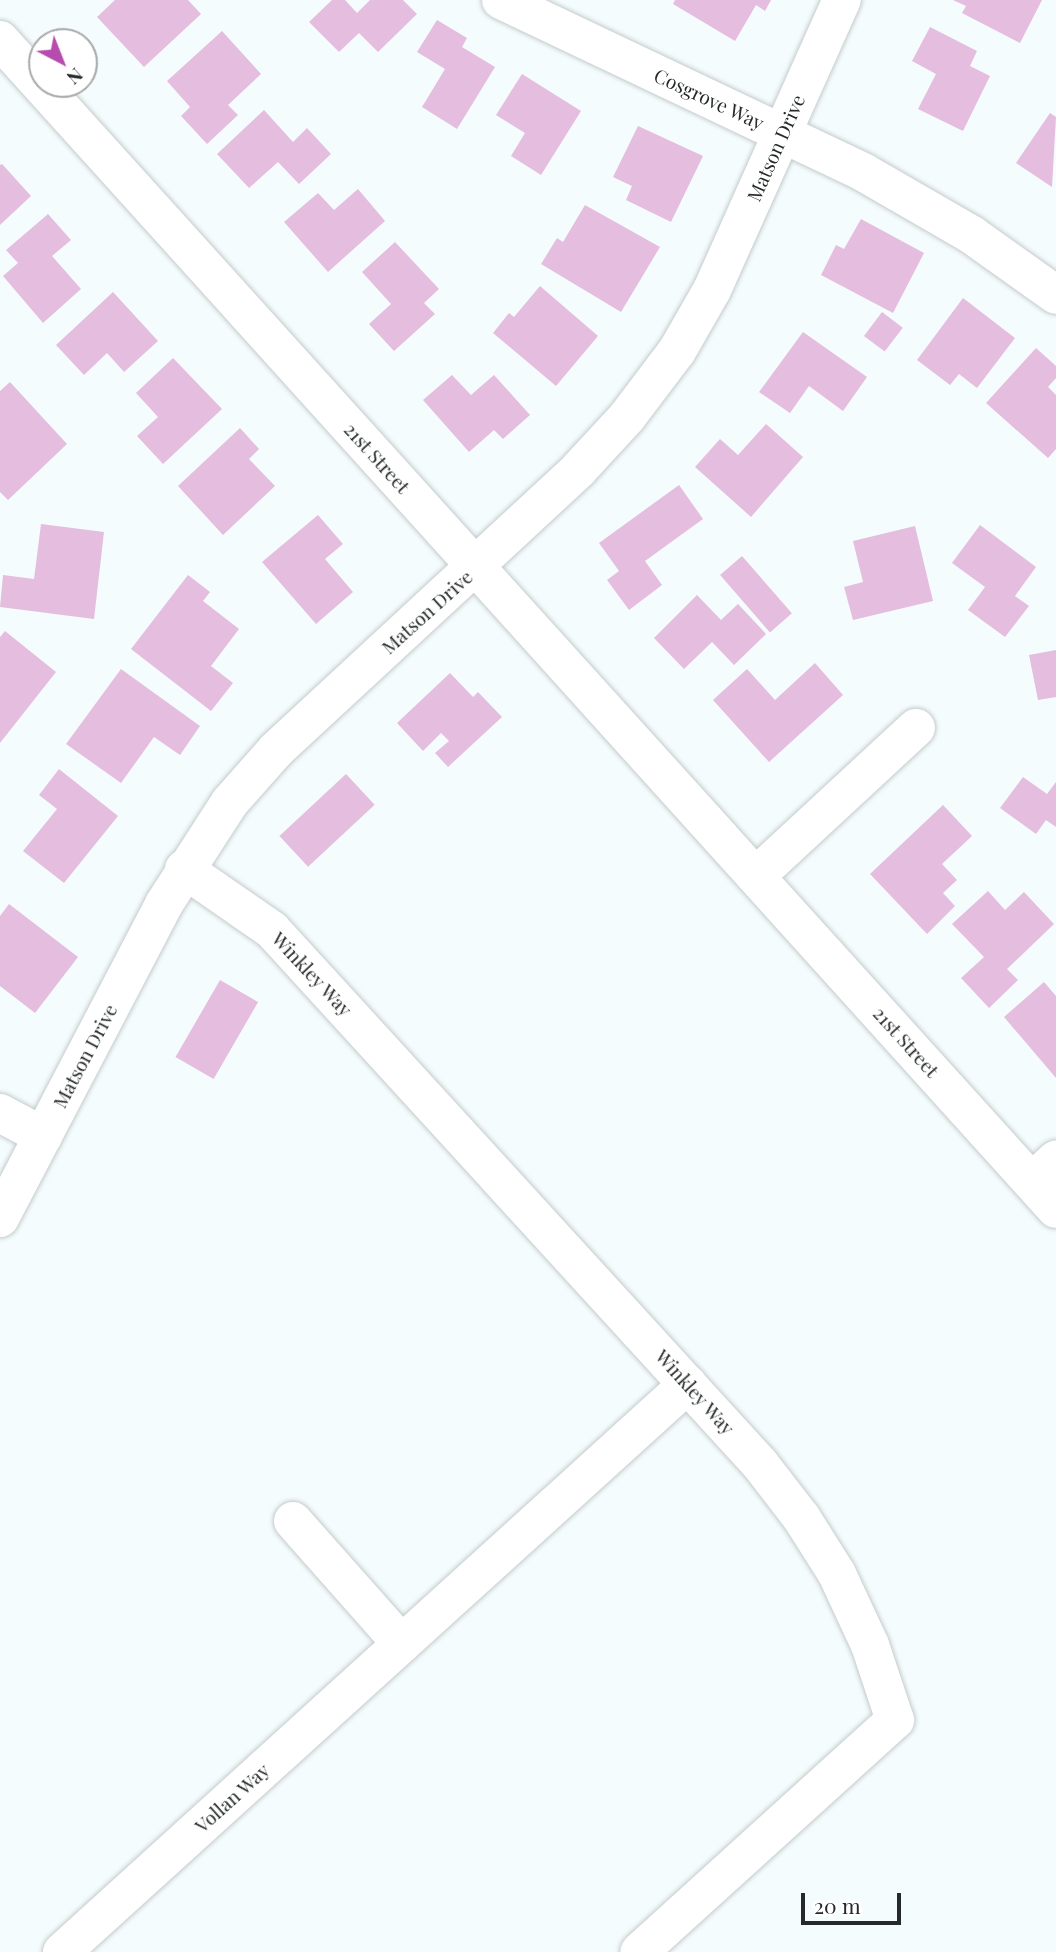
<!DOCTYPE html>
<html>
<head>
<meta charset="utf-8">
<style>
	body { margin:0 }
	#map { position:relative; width:1056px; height:1952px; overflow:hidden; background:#f5fcfd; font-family:"Playfair Display",serif }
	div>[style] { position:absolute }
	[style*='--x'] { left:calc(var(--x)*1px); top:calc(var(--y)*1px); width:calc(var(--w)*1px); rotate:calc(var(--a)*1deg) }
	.building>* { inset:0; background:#e4bddf; transform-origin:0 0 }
	.roads { filter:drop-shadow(0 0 2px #c4cbcc) drop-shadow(0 0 2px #c4cbcc) }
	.minor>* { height:38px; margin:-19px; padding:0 19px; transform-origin:19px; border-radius:19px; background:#fff }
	span { translate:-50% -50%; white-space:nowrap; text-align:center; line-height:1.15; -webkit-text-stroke:5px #fff; paint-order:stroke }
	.street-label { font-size:19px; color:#262929 }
	.north { position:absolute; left:28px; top:28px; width:70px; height:70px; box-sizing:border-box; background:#fff; border:2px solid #a8a9a9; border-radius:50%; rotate:138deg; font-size:19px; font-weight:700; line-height:28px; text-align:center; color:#262929 }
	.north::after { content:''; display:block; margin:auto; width:24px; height:32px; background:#b64cae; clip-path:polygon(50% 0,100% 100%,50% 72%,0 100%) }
	.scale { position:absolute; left:801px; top:1893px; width:100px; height:32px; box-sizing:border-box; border:4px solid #262929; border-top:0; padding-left:9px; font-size:21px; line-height:24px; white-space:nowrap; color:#262929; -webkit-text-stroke:5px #fff; paint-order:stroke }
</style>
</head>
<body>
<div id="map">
	<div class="building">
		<i style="clip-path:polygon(115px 0,188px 0,201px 14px,144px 67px,97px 17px)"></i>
		<i style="clip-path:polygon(332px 0,345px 0,357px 13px,370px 0,403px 0,417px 14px,378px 52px,359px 33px,339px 52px,309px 22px)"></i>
		<i style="clip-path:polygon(675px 0,771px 0,765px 11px,756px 5px,735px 41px,673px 4px)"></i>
		<i style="clip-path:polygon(953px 0,1042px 0,1020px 43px,962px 13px,966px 6px)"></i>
		<i style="clip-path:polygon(437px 20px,467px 38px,462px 47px,495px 67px,457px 129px,422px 107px,445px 69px,417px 52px)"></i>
		<i style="clip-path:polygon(930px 27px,977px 51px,970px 66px,990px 76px,963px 131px,918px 109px,936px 74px,912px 61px)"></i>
		<i style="clip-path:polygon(222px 31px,261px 74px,228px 105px,238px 115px,207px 144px,181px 116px,190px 107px,167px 81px)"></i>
		<i style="clip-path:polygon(522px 74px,581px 111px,541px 175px,511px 156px,525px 133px,496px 115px)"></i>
		<i style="clip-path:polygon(264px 110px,293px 142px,307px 128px,331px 154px,299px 184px,278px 162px,249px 188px,217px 154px)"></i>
		<i style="clip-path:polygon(1050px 113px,1056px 117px,1052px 187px,1016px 163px)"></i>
		<i style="clip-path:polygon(638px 126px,703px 156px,671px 222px,626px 200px,632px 186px,613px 177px)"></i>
		<i style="clip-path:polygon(2px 164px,31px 196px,0 225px,0 165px)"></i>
		<i style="clip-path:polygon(358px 189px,385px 221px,328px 272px,284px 222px,318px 193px,334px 210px)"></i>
		<i style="clip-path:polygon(585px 205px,660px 247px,621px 312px,541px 264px,557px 238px,563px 242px)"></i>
		<i style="clip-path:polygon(48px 214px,71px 240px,52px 256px,81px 289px,43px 323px,3px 276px,18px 263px,6px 250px)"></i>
		<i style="clip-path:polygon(861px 219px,924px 253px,893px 313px,821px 275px,836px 245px,844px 249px)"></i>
		<i style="clip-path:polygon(395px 242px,439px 289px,424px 303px,435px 314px,394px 351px,369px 324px,391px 304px,362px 272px)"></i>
		<i style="clip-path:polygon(540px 286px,598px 336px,556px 386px,493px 333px,509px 313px,514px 317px)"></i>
		<i style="clip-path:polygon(113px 292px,158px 341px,124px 372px,107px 353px,84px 375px,56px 345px)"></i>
		<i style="clip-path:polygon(963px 298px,1015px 338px,977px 388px,959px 374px,950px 385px,917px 360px)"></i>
		<i style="left:882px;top:312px;width:26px;height:30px;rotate:37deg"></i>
		<i style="clip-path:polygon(803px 332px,867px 377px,843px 411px,809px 386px,790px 413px,759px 392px)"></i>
		<i style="clip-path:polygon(1036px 348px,1056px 366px,1056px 378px,1048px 387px,1056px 395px,1056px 449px,1048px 458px,986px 403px)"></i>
		<i style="clip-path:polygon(173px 358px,222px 409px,163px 464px,137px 436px,158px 417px,136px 393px)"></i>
		<i style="clip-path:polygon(452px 375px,471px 395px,494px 375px,530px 415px,503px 439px,494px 430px,469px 452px,423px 400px)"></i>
		<i style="clip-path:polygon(10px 382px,67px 444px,8px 500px,0 492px,0 391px)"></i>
		<i style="clip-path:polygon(766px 424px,803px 457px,751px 517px,695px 467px,720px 439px,738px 455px)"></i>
		<i style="clip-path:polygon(240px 428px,259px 449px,249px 459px,275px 486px,223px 535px,178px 486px)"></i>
		<i style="clip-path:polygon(679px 485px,703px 519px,645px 561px,662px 585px,629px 610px,607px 580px,619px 571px,599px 543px)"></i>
		<i style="clip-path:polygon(318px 515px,343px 544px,325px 559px,353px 592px,316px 624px,262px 562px)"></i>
		<i style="clip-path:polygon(41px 524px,104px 532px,94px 619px,0 607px,3px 575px,34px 579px)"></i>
		<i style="clip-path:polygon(980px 525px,1036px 567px,1015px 596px,1029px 606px,1005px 637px,968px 610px,985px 587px,952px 563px)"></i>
		<i style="clip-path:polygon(915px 526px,933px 601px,853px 620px,844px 587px,863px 582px,853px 541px)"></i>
		<i style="left:742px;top:556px;width:76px;height:29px;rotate:49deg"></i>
		<i style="clip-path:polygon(188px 575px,210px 592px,203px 601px,239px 629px,211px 666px,233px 683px,211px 711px,131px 649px)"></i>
		<i style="clip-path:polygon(697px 595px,721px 620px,738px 604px,766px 634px,734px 665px,712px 642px,684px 669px,654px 638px)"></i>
		<i style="clip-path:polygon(5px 631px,56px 672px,0 743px,0 637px)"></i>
		<i style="clip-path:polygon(1056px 650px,1056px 697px,1038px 700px,1029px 655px)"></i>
		<i style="clip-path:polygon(815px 663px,843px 695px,769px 762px,713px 700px,747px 669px,775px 700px)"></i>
		<i style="clip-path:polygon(121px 669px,200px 726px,180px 755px,154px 737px,121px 783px,66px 744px)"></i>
		<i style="clip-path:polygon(450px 673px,473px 697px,478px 692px,502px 717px,448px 767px,435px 753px,449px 741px,441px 733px,423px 751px,397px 723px)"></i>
		<i style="clip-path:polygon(59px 769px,118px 816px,64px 883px,23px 851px,57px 809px,39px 795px)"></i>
		<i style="left:346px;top:774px;width:42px;height:91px;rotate:47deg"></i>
		<i style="clip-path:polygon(1023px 777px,1047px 794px,1056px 782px,1056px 827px,1046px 820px,1036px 834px,1000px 808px)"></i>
		<i style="clip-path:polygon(943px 805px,972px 836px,942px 864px,957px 880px,943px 893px,955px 906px,927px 934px,870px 874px)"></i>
		<i style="clip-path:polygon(988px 891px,1005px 910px,1024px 892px,1054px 924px,1007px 969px,1018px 980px,989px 1008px,961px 978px,984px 957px,952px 924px)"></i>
		<i style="clip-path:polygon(9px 904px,78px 957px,35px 1013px,0 986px,0 916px)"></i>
		<i style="left:220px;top:980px;width:44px;height:89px;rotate:30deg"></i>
		<i style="clip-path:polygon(1044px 982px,1056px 996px,1056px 1078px,1004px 1017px)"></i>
	</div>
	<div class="roads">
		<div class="minor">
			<i style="--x:501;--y:0;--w:401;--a:25.4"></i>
			<i style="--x:863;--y:172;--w:126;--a:30"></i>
			<i style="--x:972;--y:235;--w:103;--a:35.5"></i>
			<i style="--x:0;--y:40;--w:1575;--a:47.91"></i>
			<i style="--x:184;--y:869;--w:107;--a:34.7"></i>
			<i style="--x:272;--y:930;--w:723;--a:47.58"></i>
			<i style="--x:760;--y:1464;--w:67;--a:52.3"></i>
			<i style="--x:801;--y:1517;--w:67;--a:57.7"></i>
			<i style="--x:837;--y:1574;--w:78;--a:65.1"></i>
			<i style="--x:870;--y:1645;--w:79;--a:71.6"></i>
			<i style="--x:895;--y:1720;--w:345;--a:137.8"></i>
			<i style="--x:756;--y:876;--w:218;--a:-42.8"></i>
			<i style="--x:0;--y:1113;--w:49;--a:28.1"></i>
			<i style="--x:1032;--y:1182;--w:33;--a:-43"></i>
			<i style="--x:0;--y:1218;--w:354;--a:-62.4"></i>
			<i style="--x:164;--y:904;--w:121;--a:-57.1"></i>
			<i style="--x:230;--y:802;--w:69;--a:-48.5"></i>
			<i style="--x:276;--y:750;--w:413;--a:-42.8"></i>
			<i style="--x:579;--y:469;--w:71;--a:-47.3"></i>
			<i style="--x:627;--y:417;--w:83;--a:-52.9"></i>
			<i style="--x:677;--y:351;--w:70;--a:-60.2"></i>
			<i style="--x:712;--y:290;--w:318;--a:-65.9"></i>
			<i style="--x:293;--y:1521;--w:164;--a:48.5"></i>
			<i style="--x:62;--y:1952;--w:845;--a:-42.22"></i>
		</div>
	</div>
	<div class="street-label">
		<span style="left:709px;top:99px;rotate:25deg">Cosgrove Way</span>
		<span style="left:776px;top:148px;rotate:-66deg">Matson Drive</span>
		<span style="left:377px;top:458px;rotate:48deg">21st Street</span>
		<span style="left:427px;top:612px;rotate:-42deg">Matson Drive</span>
		<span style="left:312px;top:974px;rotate:47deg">Winkley Way</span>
		<span style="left:906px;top:1042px;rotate:48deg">21st Street</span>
		<span style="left:85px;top:1056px;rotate:-62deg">Matson Drive</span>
		<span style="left:695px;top:1392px;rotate:48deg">Winkley Way</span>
		<span style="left:232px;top:1798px;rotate:-42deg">Vollan Way</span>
	</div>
	<div class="north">N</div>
	<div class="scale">20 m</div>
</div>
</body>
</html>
